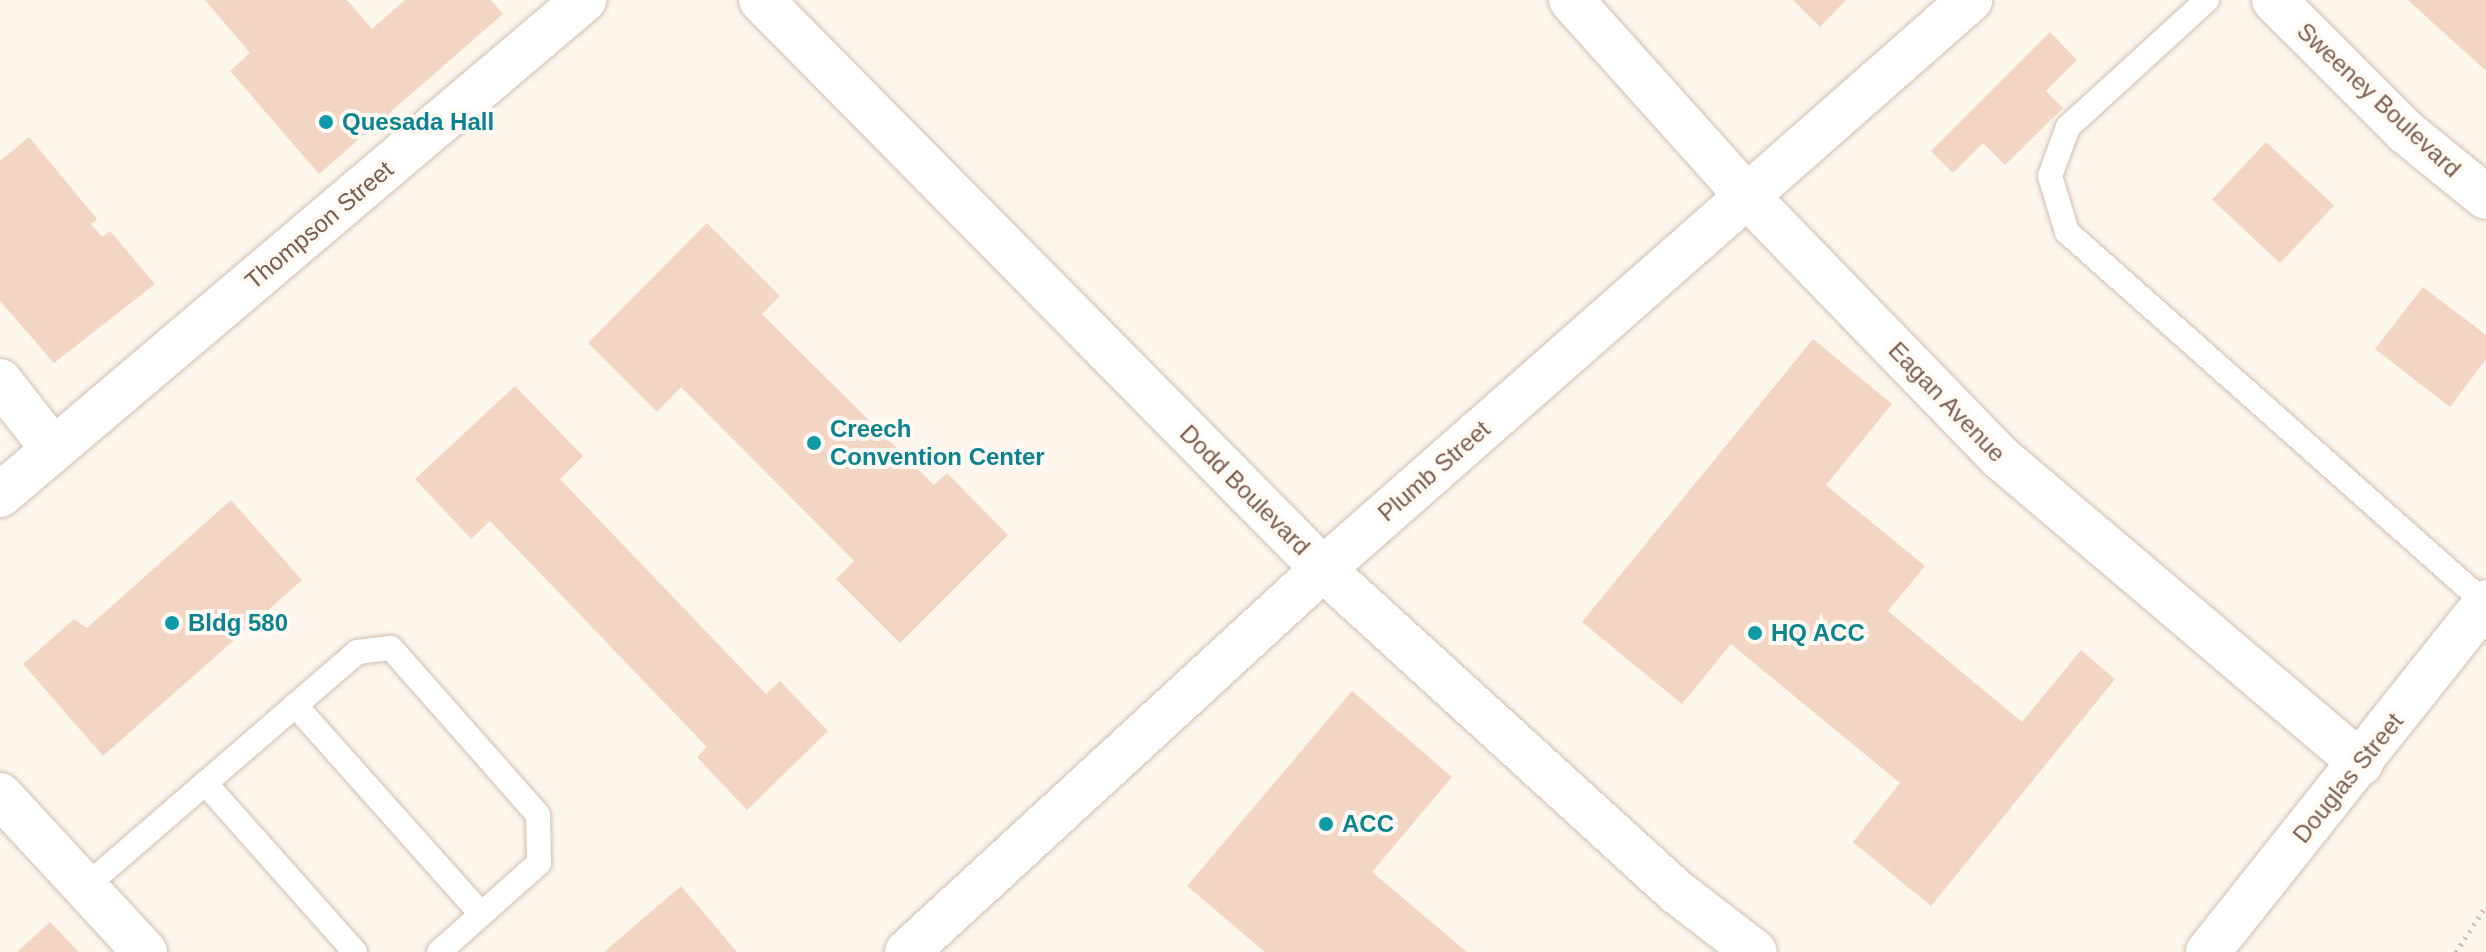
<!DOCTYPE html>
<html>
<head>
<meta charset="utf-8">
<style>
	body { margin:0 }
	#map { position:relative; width:2486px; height:952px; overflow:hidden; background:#fdf6ec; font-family:Helvetica,sans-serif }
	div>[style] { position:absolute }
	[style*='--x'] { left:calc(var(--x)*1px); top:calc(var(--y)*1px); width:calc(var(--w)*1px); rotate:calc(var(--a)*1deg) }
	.building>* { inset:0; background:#f3d5c3; transform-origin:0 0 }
	.path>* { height:5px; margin-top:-2.5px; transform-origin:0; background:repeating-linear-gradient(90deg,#d9b8a5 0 2px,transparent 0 8px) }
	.roads { filter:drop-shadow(0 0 2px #d1beb0) drop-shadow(0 0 2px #d1beb0) }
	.service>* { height:24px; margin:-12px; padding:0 12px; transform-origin:12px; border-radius:12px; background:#fff }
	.minor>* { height:44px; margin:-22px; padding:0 22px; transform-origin:22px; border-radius:22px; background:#fff }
	.tertiary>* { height:44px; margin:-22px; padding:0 22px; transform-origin:22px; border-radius:22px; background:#fff }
	.dots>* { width:22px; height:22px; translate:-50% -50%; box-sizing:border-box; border:4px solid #fffaf3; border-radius:50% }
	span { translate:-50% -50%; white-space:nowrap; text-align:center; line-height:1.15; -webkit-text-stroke:8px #fffaf3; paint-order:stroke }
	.street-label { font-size:24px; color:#7a5c4d }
	.culture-label { font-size:24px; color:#0d838f; font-weight:700 }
	.left { translate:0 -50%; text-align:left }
</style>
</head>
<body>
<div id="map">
	<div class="building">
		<i style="clip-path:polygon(205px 0,347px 0,372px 29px,405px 0,491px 0,503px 14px,319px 174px,230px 71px,250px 53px)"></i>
		<i style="clip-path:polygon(1793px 0,1846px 0,1820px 27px)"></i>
		<i style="clip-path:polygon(2408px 0,2486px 0,2486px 71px)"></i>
		<i style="clip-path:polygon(2050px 32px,2077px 60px,2046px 91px,2063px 108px,2005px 165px,1983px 143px,1953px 173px,1931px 151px)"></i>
		<i style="clip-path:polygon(29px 137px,97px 219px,91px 224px,102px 237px,110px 231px,155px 284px,54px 363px,0 301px,0 161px)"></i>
		<i style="left:2266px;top:142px;width:93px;height:79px;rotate:43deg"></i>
		<i style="clip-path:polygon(707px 223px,780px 296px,762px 314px,934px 485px,947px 473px,1008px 535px,900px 643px,836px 579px,854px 561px,681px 387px,657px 412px,588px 343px)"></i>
		<i style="clip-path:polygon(2423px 287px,2486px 335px,2486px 359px,2450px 407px,2375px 349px)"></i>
		<i style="clip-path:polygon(1813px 339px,1892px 404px,1826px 485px,1925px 566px,1888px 611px,2022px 722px,2081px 650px,2115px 679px,1931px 906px,1853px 842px,1900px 783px,1731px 644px,1682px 704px,1582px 622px)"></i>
		<i style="clip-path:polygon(515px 386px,583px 456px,560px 479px,766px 694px,780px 681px,828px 731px,747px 810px,697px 757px,707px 747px,490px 521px,471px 539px,415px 479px)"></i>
		<i style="clip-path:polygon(231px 500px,302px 580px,103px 756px,23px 664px,74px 619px,87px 628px)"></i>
		<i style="clip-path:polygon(1352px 691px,1452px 777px,1372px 872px,1467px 952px,1265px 952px,1187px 886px)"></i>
		<i style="clip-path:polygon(681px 886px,737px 952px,604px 952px)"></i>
		<i style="clip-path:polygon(50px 922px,79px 952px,17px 952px)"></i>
	</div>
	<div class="path">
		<i style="--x:2456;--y:952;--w:55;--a:-56.9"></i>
	</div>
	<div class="roads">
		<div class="service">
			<i style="--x:2207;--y:0;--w:188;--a:137.6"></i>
			<i style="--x:2068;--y:127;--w:52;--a:110.2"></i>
			<i style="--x:2050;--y:176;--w:59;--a:73.1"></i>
			<i style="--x:2067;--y:232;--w:559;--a:41.59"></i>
			<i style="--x:295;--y:705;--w:280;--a:48.3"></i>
			<i style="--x:205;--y:783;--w:226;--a:48.4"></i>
			<i style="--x:85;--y:887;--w:359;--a:-40.8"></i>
			<i style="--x:357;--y:652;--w:34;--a:-7"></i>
			<i style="--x:391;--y:648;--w:222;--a:48.6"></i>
			<i style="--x:538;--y:815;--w:48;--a:88.8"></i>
			<i style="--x:539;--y:863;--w:134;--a:138.3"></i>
		</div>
		<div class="minor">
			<i style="--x:1571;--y:0;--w:262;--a:48.1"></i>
			<i style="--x:1746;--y:195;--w:366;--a:45.9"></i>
			<i style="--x:2001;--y:458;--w:472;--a:40.3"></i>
			<i style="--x:0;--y:381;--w:86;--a:52.1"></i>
			<i style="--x:0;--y:495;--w:766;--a:-40.28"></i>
			<i style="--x:0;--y:795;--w:214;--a:47.3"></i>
			<i style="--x:907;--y:952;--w:565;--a:-42.63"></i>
			<i style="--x:1323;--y:569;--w:862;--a:-41.33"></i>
			<i style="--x:2208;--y:952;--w:447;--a:-51.5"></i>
		</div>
		<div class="tertiary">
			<i style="--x:761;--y:0;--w:800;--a:45.35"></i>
			<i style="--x:1323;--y:569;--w:479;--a:42.4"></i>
			<i style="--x:1677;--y:892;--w:98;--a:37.6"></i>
			<i style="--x:2274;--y:0;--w:187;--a:45"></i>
			<i style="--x:2406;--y:132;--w:103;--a:39.1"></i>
		</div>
	</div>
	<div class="dots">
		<i style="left:326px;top:122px;background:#0f9aa8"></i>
		<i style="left:814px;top:443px;background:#0f9aa8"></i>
		<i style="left:172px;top:623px;background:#0f9aa8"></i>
		<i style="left:1755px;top:633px;background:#0f9aa8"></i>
		<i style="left:1326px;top:824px;background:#0f9aa8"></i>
	</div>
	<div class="street-label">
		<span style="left:2379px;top:100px;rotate:43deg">Sweeney Boulevard</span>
		<span style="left:319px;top:225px;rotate:-40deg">Thompson Street</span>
		<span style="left:1947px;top:402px;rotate:46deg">Eagan Avenue</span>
		<span style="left:1434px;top:471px;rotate:-41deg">Plumb Street</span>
		<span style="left:1245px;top:490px;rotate:45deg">Dodd Boulevard</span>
		<span style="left:2348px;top:778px;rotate:-51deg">Douglas Street</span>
	</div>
	<div class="culture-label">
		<span class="left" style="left:342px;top:122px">Quesada Hall</span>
		<span class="left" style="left:830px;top:443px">Creech<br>Convention Center</span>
		<span class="left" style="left:188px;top:623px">Bldg 580</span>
		<span class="left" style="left:1771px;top:633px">HQ ACC</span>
		<span class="left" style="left:1342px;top:824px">ACC</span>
	</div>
</div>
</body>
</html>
